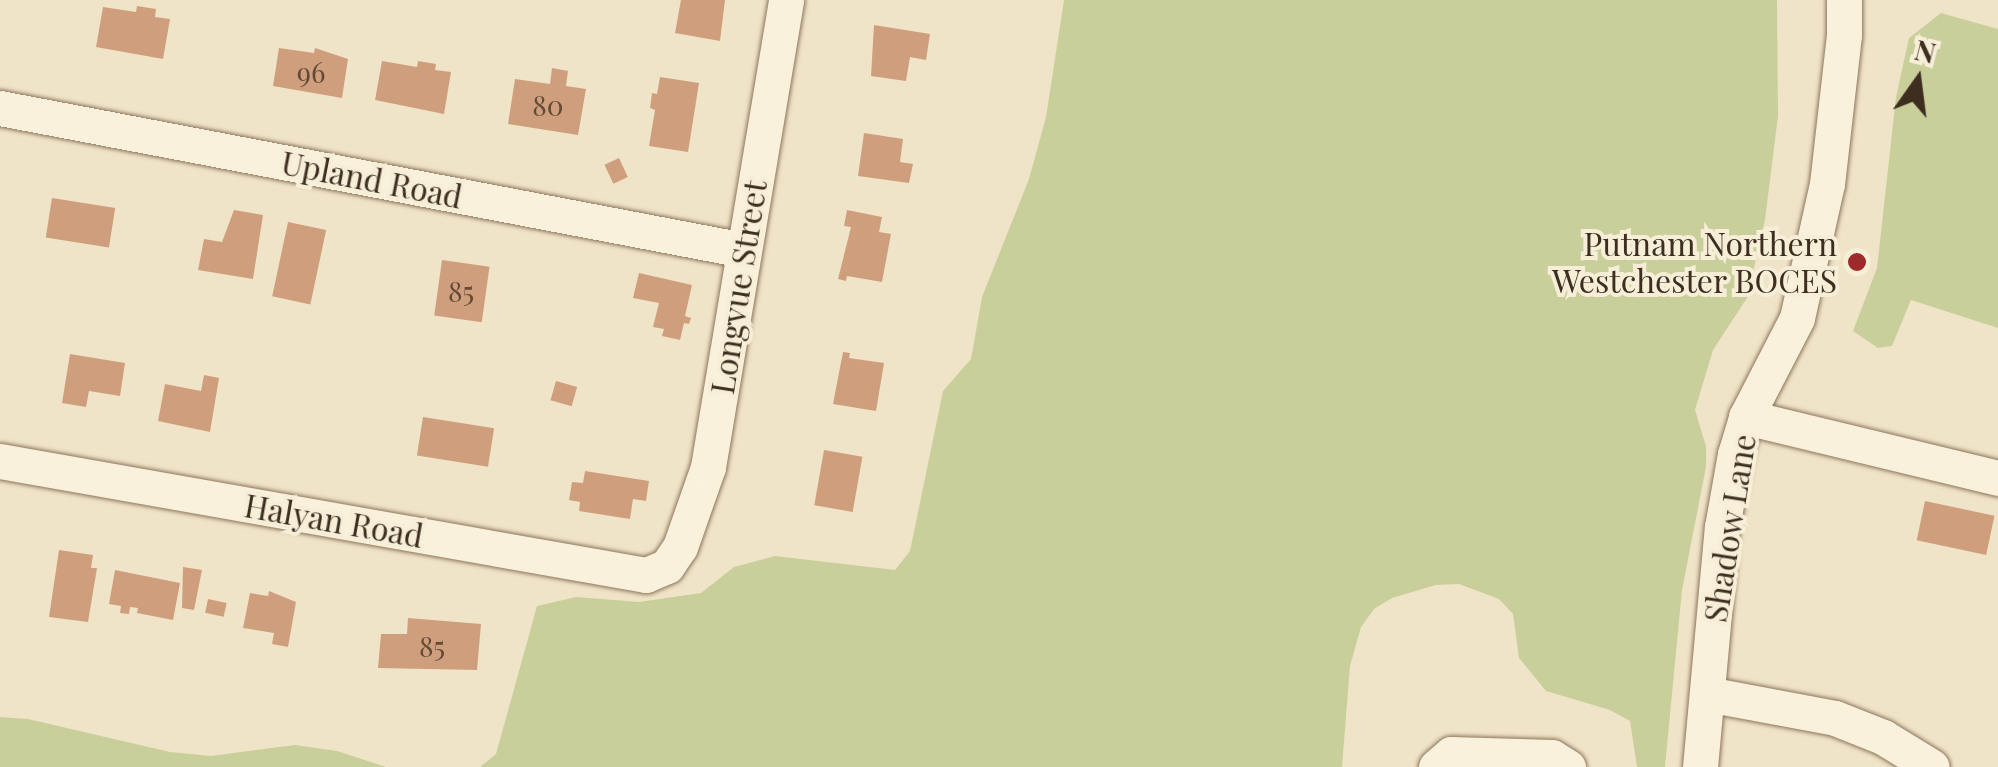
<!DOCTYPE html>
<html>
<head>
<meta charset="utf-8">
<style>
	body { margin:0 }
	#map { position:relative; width:1998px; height:767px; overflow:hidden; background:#f0e4c8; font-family:"Playfair Display",serif }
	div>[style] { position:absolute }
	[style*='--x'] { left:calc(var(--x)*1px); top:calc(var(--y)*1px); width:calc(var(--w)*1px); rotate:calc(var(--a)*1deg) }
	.green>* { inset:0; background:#c9cf9b }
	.building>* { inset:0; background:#cf9f7d; transform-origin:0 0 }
	.roads { filter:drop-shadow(0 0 2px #8d765c) drop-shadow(0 0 2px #8d765c) }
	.minor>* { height:35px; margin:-17.5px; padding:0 17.5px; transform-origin:17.5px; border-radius:17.5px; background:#faf1dc }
	.dots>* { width:28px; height:28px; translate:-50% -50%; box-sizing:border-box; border:5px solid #f7eed8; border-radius:50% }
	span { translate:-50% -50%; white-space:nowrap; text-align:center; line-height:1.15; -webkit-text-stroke:8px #f7eed8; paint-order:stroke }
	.number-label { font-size:28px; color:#624a37 }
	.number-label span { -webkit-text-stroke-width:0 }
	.street-label { font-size:32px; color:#3d2e20 }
	.poi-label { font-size:32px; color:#3d2e20 }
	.right { translate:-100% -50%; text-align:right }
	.north { position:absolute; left:1868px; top:30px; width:100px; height:100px; -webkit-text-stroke:8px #f7eed8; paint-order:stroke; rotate:14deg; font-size:28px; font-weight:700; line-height:40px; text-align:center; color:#3d2e20 }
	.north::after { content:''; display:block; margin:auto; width:35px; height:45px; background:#3d2e20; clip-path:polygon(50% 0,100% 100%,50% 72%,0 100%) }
</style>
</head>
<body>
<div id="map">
	<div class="green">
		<i style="clip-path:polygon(1064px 0,1777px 0,1778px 116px,1765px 220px,1747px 298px,1713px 350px,1695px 410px,1706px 446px,1706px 467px,1682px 590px,1665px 767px,1637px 767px,1630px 721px,1610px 710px,1546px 691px,1519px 658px,1513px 614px,1499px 599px,1459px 584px,1436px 585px,1392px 598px,1374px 609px,1361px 627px,1350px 666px,1342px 767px,480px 767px,496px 754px,537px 606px,576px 597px,639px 602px,701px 593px,734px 567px,775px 556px,895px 570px,910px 551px,943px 391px,971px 359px,982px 297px,1029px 179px,1046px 117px)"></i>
		<i style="clip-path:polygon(1941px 13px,1998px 29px,1998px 328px,1911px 300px,1892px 346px,1878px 348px,1853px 331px,1877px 268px,1896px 97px,1909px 38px)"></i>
		<i style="clip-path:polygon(0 717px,28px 719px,170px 752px,211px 756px,295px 745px,337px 751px,386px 767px,0 767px)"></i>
	</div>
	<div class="building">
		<i style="clip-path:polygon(681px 0,725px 0,720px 41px,675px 33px)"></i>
		<i style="clip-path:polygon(137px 6px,156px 9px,155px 17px,170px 19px,163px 59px,96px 47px,103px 7px,136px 12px)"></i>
		<i style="clip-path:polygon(874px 25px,930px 34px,926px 60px,910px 57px,906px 81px,871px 76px)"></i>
		<i style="clip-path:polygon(279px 48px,314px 53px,315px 48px,348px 59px,342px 98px,273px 86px)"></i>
		<i style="clip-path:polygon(382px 61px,417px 67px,418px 61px,436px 64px,435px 70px,451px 72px,444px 114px,375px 100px)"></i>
		<i style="clip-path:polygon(552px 68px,568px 71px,566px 86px,586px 89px,578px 135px,508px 124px,515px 79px,550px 84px)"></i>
		<i style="clip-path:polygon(660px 77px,699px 83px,688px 152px,649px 146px,655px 110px,650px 108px,652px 93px,657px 94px)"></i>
		<i style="clip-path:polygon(864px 133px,903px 139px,900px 162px,913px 164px,909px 183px,858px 176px)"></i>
		<i style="left:619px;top:158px;width:21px;height:16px;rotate:65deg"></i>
		<i style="left:52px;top:198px;width:64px;height:40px;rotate:9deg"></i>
		<i style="clip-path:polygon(234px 210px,263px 215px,253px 279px,198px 270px,204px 239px,222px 242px)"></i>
		<i style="clip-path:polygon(847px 210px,882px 217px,879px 232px,891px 234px,882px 282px,847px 276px,846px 281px,838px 279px,851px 227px,844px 226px)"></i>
		<i style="left:288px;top:222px;width:39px;height:76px;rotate:12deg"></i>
		<i style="left:442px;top:260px;width:48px;height:56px;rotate:8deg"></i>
		<i style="clip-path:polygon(639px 273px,692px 285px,685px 316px,691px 318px,689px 324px,684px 323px,680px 340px,662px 336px,664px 329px,653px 327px,659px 303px,633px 298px)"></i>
		<i style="clip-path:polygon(843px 352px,850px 353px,849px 358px,884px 363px,876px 411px,833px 404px)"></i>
		<i style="clip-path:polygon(70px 354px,125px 363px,120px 396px,89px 391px,86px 407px,62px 403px)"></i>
		<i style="clip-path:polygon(204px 375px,219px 378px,210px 432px,158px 421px,165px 384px,201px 391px)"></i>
		<i style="left:556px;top:381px;width:22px;height:20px;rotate:16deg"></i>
		<i style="left:423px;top:417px;width:72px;height:39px;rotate:9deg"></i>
		<i style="left:824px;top:450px;width:39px;height:56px;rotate:10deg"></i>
		<i style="clip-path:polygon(585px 471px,649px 481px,646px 501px,633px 499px,630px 519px,579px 511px,580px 502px,569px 500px,572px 482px,583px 483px)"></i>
		<i style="left:1925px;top:501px;width:71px;height:40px;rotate:12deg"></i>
		<i style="clip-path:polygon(59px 550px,93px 555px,91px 568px,97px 568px,88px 622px,49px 617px)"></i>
		<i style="clip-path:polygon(183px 567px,202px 570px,194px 610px,182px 608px)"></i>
		<i style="clip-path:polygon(115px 570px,180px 583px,173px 620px,137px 613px,138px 608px,130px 607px,129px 614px,120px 613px,121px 606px,109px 604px)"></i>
		<i style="clip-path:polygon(269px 591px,296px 602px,288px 647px,272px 644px,274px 633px,243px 628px,250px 593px,268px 596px)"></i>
		<i style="left:208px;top:599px;width:19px;height:14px;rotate:12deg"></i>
		<i style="clip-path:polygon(408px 618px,481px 624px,477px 670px,378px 668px,381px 634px,407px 634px)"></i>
	</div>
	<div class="roads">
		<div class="minor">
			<i style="--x:0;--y:108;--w:757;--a:10.81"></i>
			<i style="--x:1746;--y:417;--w:259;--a:13.6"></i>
			<i style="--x:0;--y:461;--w:656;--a:10.01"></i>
			<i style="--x:646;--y:575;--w:23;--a:-23"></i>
			<i style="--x:667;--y:566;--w:23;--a:-56"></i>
			<i style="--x:680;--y:547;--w:85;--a:-70.7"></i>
			<i style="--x:708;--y:467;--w:473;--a:-80.5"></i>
			<i style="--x:1707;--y:694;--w:130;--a:10.6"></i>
			<i style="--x:1835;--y:718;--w:52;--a:21.6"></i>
			<i style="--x:1883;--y:737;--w:57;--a:31.5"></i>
			<i style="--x:1436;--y:767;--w:20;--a:-41"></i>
			<i style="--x:1451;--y:754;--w:101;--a:1.7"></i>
			<i style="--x:1552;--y:757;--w:19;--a:32"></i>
			<i style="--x:1700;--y:767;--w:241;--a:-84.8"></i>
			<i style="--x:1722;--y:527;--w:74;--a:-79.9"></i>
			<i style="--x:1735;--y:454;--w:39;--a:-73"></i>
			<i style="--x:1746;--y:417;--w:111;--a:-62.7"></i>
			<i style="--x:1797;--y:318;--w:137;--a:-77.4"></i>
			<i style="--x:1827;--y:184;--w:150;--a:-83.5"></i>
			<i style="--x:1844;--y:35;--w:35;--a:-90"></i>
		</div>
	</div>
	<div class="dots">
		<i style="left:1857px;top:262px;background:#9e2a2b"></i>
	</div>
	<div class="number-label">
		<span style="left:311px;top:72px">96</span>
		<span style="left:548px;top:105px">80</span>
		<span style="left:461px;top:291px">85</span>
		<span style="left:432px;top:646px">85</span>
	</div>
	<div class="street-label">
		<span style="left:372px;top:179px;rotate:11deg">Upland Road</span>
		<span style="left:738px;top:287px;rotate:-81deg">Longvue Street</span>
		<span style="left:334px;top:520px;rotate:10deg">Halyan Road</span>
		<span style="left:1729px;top:528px;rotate:-81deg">Shadow Lane</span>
	</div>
	<div class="poi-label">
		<span class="right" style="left:1837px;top:262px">Putnam Northern<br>Westchester BOCES</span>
	</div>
	<div class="north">N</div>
</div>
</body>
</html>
